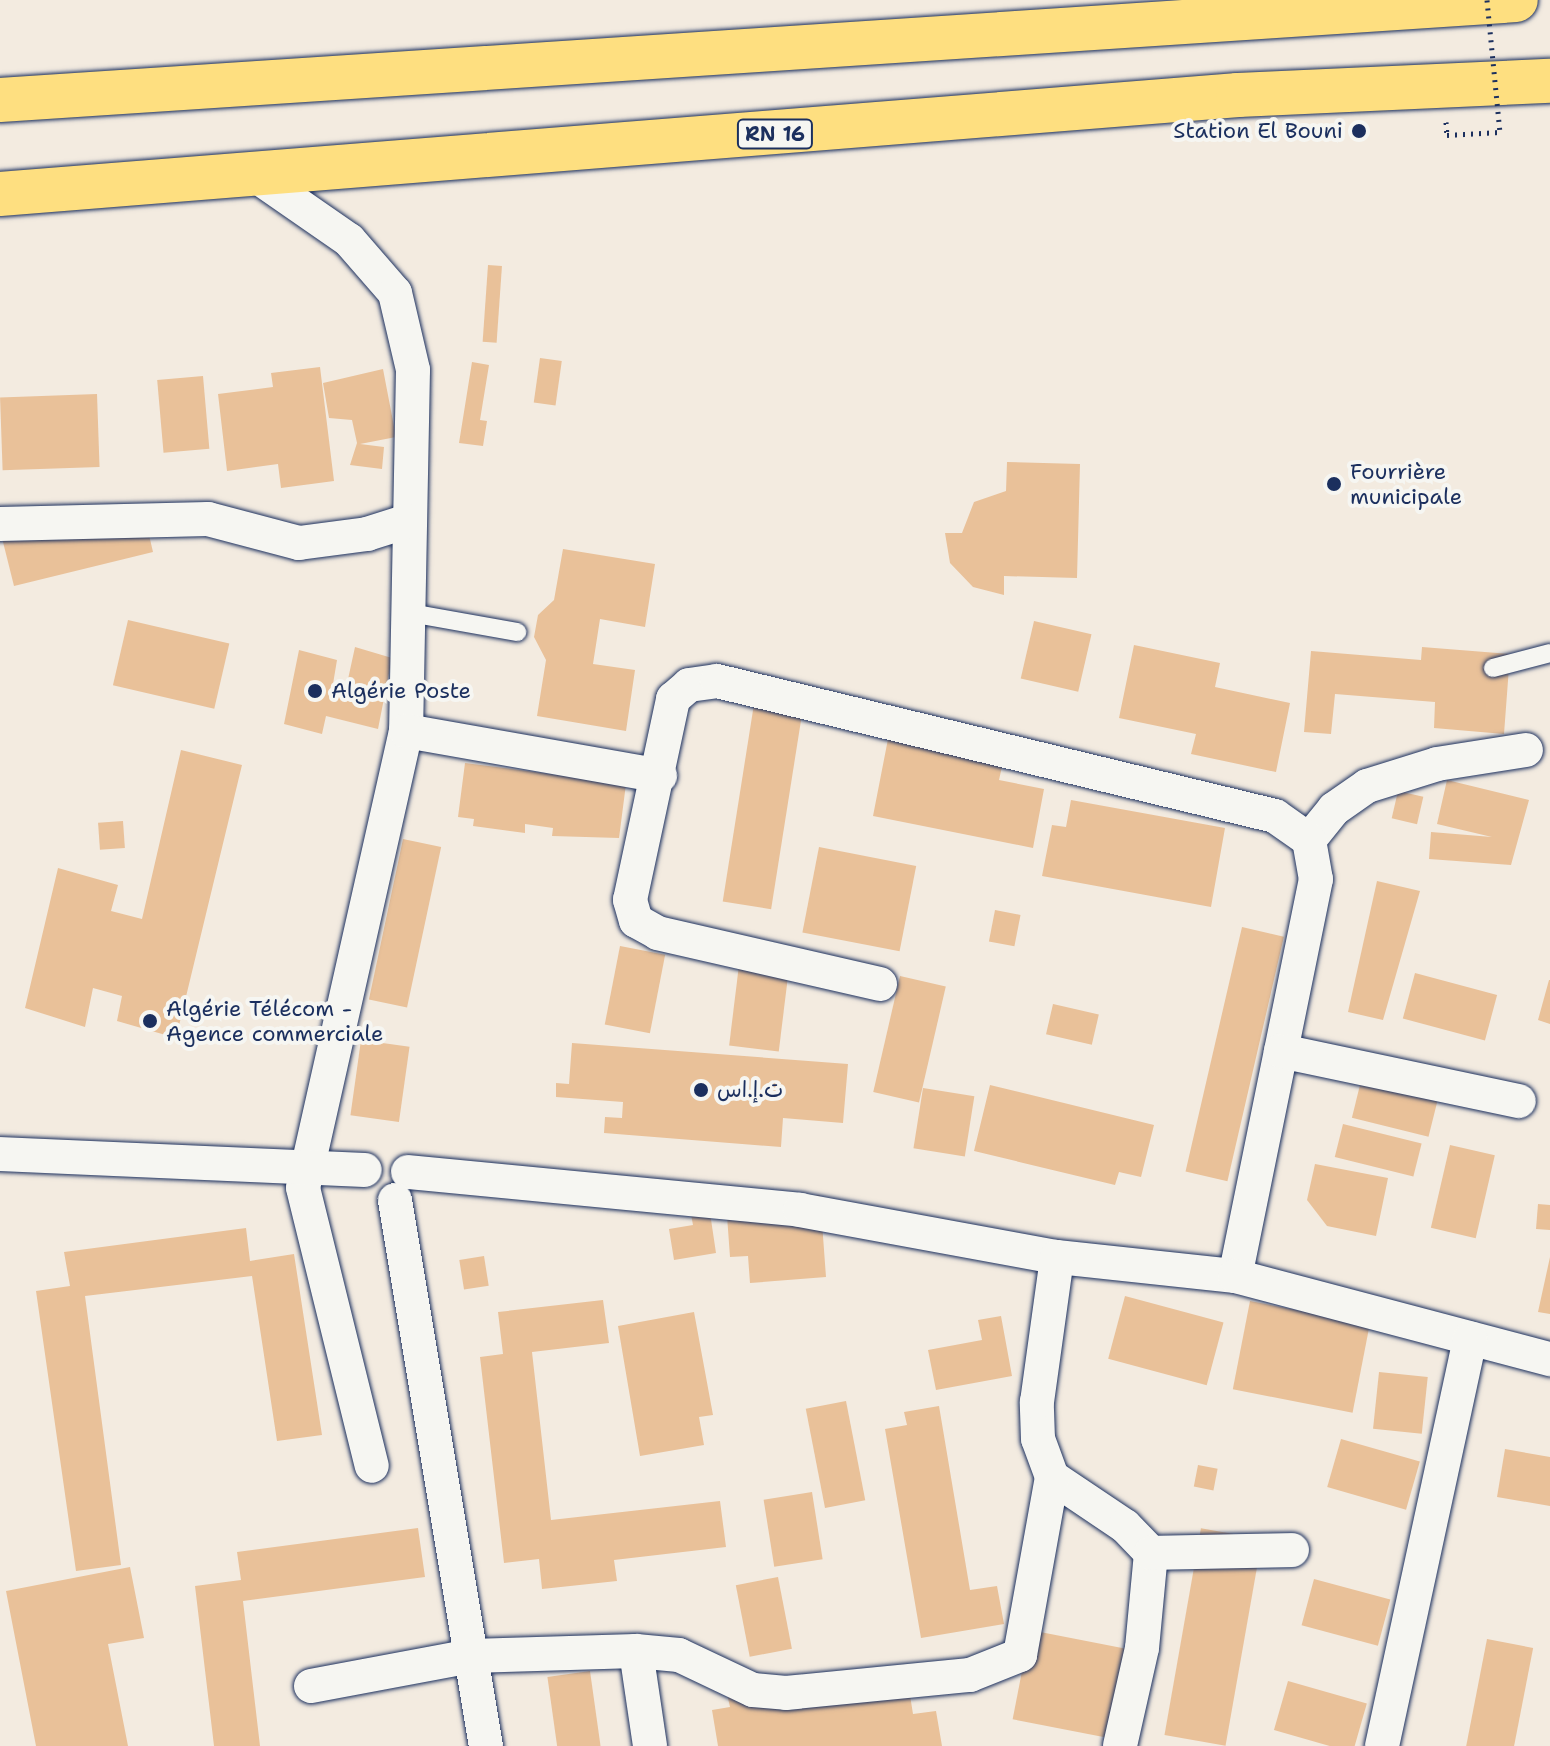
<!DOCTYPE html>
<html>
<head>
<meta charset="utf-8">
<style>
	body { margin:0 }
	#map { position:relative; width:1550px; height:1746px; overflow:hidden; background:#f3ebe0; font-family:"Shantell Sans","Playpen Sans Arabic",sans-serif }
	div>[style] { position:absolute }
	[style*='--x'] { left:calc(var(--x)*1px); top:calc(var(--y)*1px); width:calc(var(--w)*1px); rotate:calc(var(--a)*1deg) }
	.building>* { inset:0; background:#e9c199; transform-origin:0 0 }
	.path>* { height:5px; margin-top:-2.5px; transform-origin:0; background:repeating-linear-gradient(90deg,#1b2f5e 0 2px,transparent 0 8px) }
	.roads { filter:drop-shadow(0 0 2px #1b2f5e) drop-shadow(0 0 2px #1b2f5e) }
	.lane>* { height:18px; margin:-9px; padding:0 9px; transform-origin:9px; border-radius:9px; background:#f6f6f2 }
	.street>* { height:34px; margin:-17px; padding:0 17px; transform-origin:17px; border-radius:17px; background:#f6f6f2 }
	.highway>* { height:44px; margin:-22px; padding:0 22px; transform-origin:22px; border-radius:22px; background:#fedf80 }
	.path-bridge>* { height:5px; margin-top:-2.5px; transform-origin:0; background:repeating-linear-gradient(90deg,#1b2f5e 0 2px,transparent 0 8px) }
	.dots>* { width:22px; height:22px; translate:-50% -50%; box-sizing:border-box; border:4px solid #f6f6f2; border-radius:50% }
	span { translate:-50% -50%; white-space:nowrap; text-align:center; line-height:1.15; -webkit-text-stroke:8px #f6f6f2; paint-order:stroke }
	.shield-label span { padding:2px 6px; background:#f6f6f2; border:2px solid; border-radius:6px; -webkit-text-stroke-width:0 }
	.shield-label { font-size:20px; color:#1b2f5e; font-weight:700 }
	.poi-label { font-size:22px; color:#1b2f5e }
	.right { translate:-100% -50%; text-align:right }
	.left { translate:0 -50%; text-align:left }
</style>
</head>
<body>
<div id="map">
	<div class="building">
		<i style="left:488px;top:265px;width:14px;height:77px;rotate:4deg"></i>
		<i style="left:540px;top:358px;width:22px;height:45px;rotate:8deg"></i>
		<i style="clip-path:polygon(472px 362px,489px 365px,480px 420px,487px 421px,483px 446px,459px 443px)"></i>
		<i style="clip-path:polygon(320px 367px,334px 481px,281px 488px,278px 464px,227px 471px,218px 394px,273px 387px,271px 373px)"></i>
		<i style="clip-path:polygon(383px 369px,396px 437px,360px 444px,384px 447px,382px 469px,350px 465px,357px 443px,352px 420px,329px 418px,323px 383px)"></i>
		<i style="left:203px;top:376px;width:73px;height:46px;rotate:85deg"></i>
		<i style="left:97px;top:394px;width:73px;height:97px;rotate:88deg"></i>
		<i style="clip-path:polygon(1007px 462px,1080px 464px,1077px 578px,1004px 576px,1004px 595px,973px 587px,950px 563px,945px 533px,962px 533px,974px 502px,1006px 491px)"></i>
		<i style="clip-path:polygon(143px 509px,153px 552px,14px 586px,0 530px)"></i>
		<i style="clip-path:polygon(563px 549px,655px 564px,645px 627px,600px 619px,593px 664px,635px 670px,626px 731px,537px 716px,546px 660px,534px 637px,538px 615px,554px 600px)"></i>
		<i style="left:128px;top:620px;width:104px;height:67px;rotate:13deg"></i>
		<i style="left:1034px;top:621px;width:59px;height:59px;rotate:13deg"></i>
		<i style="clip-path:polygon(1134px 645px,1220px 663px,1215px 687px,1290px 703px,1276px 772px,1191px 754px,1196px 734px,1119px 718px)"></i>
		<i style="clip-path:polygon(355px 647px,392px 658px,378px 729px,326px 716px,322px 734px,284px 724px,299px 650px,337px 660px,332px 690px,345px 693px)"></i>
		<i style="clip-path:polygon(1422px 647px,1510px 654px,1504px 734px,1434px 728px,1435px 702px,1335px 694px,1331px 734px,1304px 732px,1311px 651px,1421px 660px)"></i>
		<i style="left:754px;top:704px;width:49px;height:200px;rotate:9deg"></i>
		<i style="clip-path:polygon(888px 739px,1003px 762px,999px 780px,1044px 789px,1033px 848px,873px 816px)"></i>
		<i style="clip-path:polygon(181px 750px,242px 765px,176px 1038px,117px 1021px,122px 996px,93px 988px,85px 1027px,25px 1008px,58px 868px,118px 885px,111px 911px,142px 919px)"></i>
		<i style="clip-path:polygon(465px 763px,626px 784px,619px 838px,552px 836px,553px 828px,525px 824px,525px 833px,473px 826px,474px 819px,458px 817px)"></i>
		<i style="clip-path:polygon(1447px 780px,1529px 800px,1511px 865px,1429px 859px,1431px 832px,1492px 837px,1437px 824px)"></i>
		<i style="left:1398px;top:791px;width:26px;height:28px;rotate:13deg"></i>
		<i style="clip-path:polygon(1071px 800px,1225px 828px,1211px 907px,1042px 876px,1052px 825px,1066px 827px)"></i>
		<i style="left:123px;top:821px;width:27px;height:25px;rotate:86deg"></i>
		<i style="left:403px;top:839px;width:39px;height:164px;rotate:12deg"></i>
		<i style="left:819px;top:847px;width:99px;height:87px;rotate:11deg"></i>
		<i style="clip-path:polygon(1377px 881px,1420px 891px,1383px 1020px,1348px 1012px)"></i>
		<i style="left:995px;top:910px;width:26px;height:32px;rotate:11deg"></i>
		<i style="left:1242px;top:927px;width:43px;height:251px;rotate:13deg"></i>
		<i style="left:620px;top:946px;width:46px;height:80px;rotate:11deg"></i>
		<i style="left:739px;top:965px;width:50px;height:81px;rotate:7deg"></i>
		<i style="left:1415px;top:973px;width:85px;height:47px;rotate:15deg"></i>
		<i style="left:900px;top:976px;width:47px;height:119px;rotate:13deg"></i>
		<i style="clip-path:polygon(1549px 980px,1550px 980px,1550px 1024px,1538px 1020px)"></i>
		<i style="left:1053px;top:1004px;width:47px;height:31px;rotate:13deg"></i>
		<i style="left:361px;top:1040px;width:49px;height:76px;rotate:8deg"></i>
		<i style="clip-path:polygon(572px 1043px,848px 1064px,843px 1123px,783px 1118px,781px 1147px,604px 1133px,605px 1117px,622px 1118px,623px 1102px,556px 1097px,556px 1083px,569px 1084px)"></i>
		<i style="left:1363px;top:1073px;width:79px;height:46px;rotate:14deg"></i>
		<i style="clip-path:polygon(990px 1085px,1154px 1125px,1141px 1177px,1119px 1172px,1115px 1185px,974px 1151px)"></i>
		<i style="left:923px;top:1088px;width:52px;height:61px;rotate:9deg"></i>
		<i style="left:1343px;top:1124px;width:81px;height:34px;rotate:14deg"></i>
		<i style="left:1450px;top:1145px;width:46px;height:85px;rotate:13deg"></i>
		<i style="clip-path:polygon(1315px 1164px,1388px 1178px,1376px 1236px,1327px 1226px,1307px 1200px)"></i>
		<i style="clip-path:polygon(820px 1195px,826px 1277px,750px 1283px,748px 1256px,730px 1257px,726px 1202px)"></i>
		<i style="clip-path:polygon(1538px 1204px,1550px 1205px,1550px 1230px,1536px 1229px)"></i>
		<i style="clip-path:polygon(709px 1206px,716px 1253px,674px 1260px,669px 1229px,693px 1225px,690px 1209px)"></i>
		<i style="clip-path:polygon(246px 1228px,250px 1261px,294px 1254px,322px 1435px,277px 1441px,252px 1276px,85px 1296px,121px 1565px,76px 1571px,36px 1291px,70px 1286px,64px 1252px)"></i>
		<i style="left:484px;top:1256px;width:30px;height:25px;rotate:81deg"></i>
		<i style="clip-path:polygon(1550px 1257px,1550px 1314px,1538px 1312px)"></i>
		<i style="left:1125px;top:1296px;width:102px;height:65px;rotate:15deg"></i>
		<i style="clip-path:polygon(603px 1300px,609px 1343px,532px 1352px,551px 1520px,720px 1501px,726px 1547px,614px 1560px,617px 1581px,542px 1589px,539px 1559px,504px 1563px,480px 1357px,503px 1354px,498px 1312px)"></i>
		<i style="left:1250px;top:1301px;width:122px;height:90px;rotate:11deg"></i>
		<i style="clip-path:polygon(694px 1312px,713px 1415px,699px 1417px,704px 1445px,640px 1456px,618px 1326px)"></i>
		<i style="clip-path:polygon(1001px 1316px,1012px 1376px,936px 1390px,928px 1350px,982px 1340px,978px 1320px)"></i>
		<i style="left:1379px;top:1372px;width:49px;height:57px;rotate:6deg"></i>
		<i style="left:846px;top:1401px;width:101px;height:41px;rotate:79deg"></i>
		<i style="clip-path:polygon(939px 1406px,970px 1590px,997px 1586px,1004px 1624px,921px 1638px,885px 1429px,907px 1425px,904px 1412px)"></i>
		<i style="left:1341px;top:1439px;width:82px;height:50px;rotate:16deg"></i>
		<i style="clip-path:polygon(1505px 1449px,1550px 1457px,1550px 1506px,1497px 1497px)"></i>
		<i style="left:1198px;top:1465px;width:20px;height:22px;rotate:11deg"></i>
		<i style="left:812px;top:1492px;width:68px;height:49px;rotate:81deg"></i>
		<i style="clip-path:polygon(418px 1528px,425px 1577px,243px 1601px,260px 1746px,214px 1746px,195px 1586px,241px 1580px,237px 1552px)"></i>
		<i style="left:1262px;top:1539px;width:210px;height:62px;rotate:100deg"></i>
		<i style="clip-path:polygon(130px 1567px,144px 1638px,108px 1644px,128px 1746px,36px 1746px,6px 1591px)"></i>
		<i style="left:778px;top:1577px;width:73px;height:43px;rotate:79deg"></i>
		<i style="left:1314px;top:1579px;width:79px;height:48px;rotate:15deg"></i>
		<i style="left:1030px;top:1630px;width:103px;height:91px;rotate:11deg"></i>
		<i style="left:1487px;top:1639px;width:47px;height:109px;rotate:11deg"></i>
		<i style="clip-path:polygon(905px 1664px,913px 1714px,936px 1711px,942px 1746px,718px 1746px,712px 1710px,730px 1707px,727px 1694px)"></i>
		<i style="left:590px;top:1671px;width:76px;height:43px;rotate:82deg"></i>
		<i style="left:1288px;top:1681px;width:82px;height:51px;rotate:16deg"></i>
	</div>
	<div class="path">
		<i style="--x:1446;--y:122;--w:13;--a:86"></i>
		<i style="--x:1447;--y:135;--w:53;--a:-3.2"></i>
	</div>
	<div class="roads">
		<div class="lane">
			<i style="--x:410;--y:613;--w:109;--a:10.1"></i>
			<i style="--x:1493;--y:668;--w:59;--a:-14.7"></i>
		</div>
		<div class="street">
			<i style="--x:258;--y:177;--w:111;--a:34.7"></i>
			<i style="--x:349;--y:240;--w:70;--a:49"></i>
			<i style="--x:395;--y:293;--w:79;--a:76.8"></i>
			<i style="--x:413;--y:370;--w:361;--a:91.1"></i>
			<i style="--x:406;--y:731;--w:468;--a:102.7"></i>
			<i style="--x:303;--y:1188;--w:286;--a:76.1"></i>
			<i style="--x:0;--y:524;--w:208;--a:-1.4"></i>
			<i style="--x:208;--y:519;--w:94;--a:14.8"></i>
			<i style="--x:299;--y:543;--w:69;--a:-7.5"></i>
			<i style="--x:367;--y:534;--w:43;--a:-17.6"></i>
			<i style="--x:406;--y:731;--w:258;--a:10"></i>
			<i style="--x:1309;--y:840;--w:40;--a:-51"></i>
			<i style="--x:1334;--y:809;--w:40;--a:-34.9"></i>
			<i style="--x:1367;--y:786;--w:73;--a:-17.4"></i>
			<i style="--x:1437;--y:764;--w:90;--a:-8.9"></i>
			<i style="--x:880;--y:984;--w:228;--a:-167.1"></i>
			<i style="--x:658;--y:933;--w:25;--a:-151"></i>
			<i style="--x:636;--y:921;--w:22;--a:-106"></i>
			<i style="--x:630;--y:900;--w:206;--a:-77.9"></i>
			<i style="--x:673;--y:699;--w:21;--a:-41"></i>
			<i style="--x:689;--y:685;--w:28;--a:-8"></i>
			<i style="--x:717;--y:681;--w:574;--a:13.6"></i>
			<i style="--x:1275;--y:816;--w:42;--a:35.2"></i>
			<i style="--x:1309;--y:840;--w:40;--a:80"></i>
			<i style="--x:1316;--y:879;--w:405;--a:101.5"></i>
			<i style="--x:1281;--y:1051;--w:243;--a:11.9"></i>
			<i style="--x:0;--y:1154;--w:365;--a:2.5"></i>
			<i style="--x:408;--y:1172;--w:394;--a:5.5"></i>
			<i style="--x:800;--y:1210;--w:261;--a:10.4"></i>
			<i style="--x:1057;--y:1257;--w:179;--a:6.1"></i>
			<i style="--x:1235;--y:1276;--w:326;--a:14.8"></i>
			<i style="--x:395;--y:1200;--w:554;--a:80.54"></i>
			<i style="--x:1052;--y:1477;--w:88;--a:33.9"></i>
			<i style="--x:1125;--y:1526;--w:37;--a:46"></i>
			<i style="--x:1151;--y:1553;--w:95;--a:95.4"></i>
			<i style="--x:1142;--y:1648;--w:100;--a:102.7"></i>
			<i style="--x:1151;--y:1553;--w:141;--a:-1.2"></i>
			<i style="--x:636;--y:1651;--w:96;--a:81.6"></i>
			<i style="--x:311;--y:1686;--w:163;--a:-10.6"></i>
			<i style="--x:471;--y:1656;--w:165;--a:-1.7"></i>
			<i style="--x:636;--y:1651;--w:43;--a:5.3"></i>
			<i style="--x:679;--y:1655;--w:82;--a:25.3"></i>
			<i style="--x:753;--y:1690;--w:33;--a:5"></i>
			<i style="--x:786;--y:1693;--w:185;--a:-5.6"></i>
			<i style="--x:970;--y:1675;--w:54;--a:-21.8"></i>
			<i style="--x:1020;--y:1655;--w:181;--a:-79.8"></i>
			<i style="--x:1052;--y:1477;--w:40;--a:-110.2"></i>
			<i style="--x:1038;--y:1439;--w:37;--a:-92"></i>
			<i style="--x:1037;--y:1402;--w:146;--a:-82.1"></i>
			<i style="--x:1382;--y:1746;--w:417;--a:-77.8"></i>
		</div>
		<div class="highway">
			<i style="--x:0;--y:100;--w:1519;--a:-3.77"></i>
			<i style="--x:0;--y:194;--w:1242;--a:-4.57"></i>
			<i style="--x:1238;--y:95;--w:312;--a:-2.6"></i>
		</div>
	</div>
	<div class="path-bridge">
		<i style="--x:1487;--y:0;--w:133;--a:84.4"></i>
	</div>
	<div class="dots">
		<i style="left:1359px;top:131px;background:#1b2f5e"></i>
		<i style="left:1334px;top:484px;background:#1b2f5e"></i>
		<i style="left:315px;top:691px;background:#1b2f5e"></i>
		<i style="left:150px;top:1021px;background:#1b2f5e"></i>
		<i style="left:701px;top:1090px;background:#1b2f5e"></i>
	</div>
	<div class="shield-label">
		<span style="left:775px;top:134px">RN 16</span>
	</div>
	<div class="poi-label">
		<span class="right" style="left:1343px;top:131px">Station El Bouni</span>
		<span class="left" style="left:1350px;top:484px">Fourrière<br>municipale</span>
		<span class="left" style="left:331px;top:691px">Algérie Poste</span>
		<span class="left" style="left:166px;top:1021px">Algérie Télécom -<br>Agence commerciale</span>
		<span class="left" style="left:717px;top:1090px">ت.إ.اس</span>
	</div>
</div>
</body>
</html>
